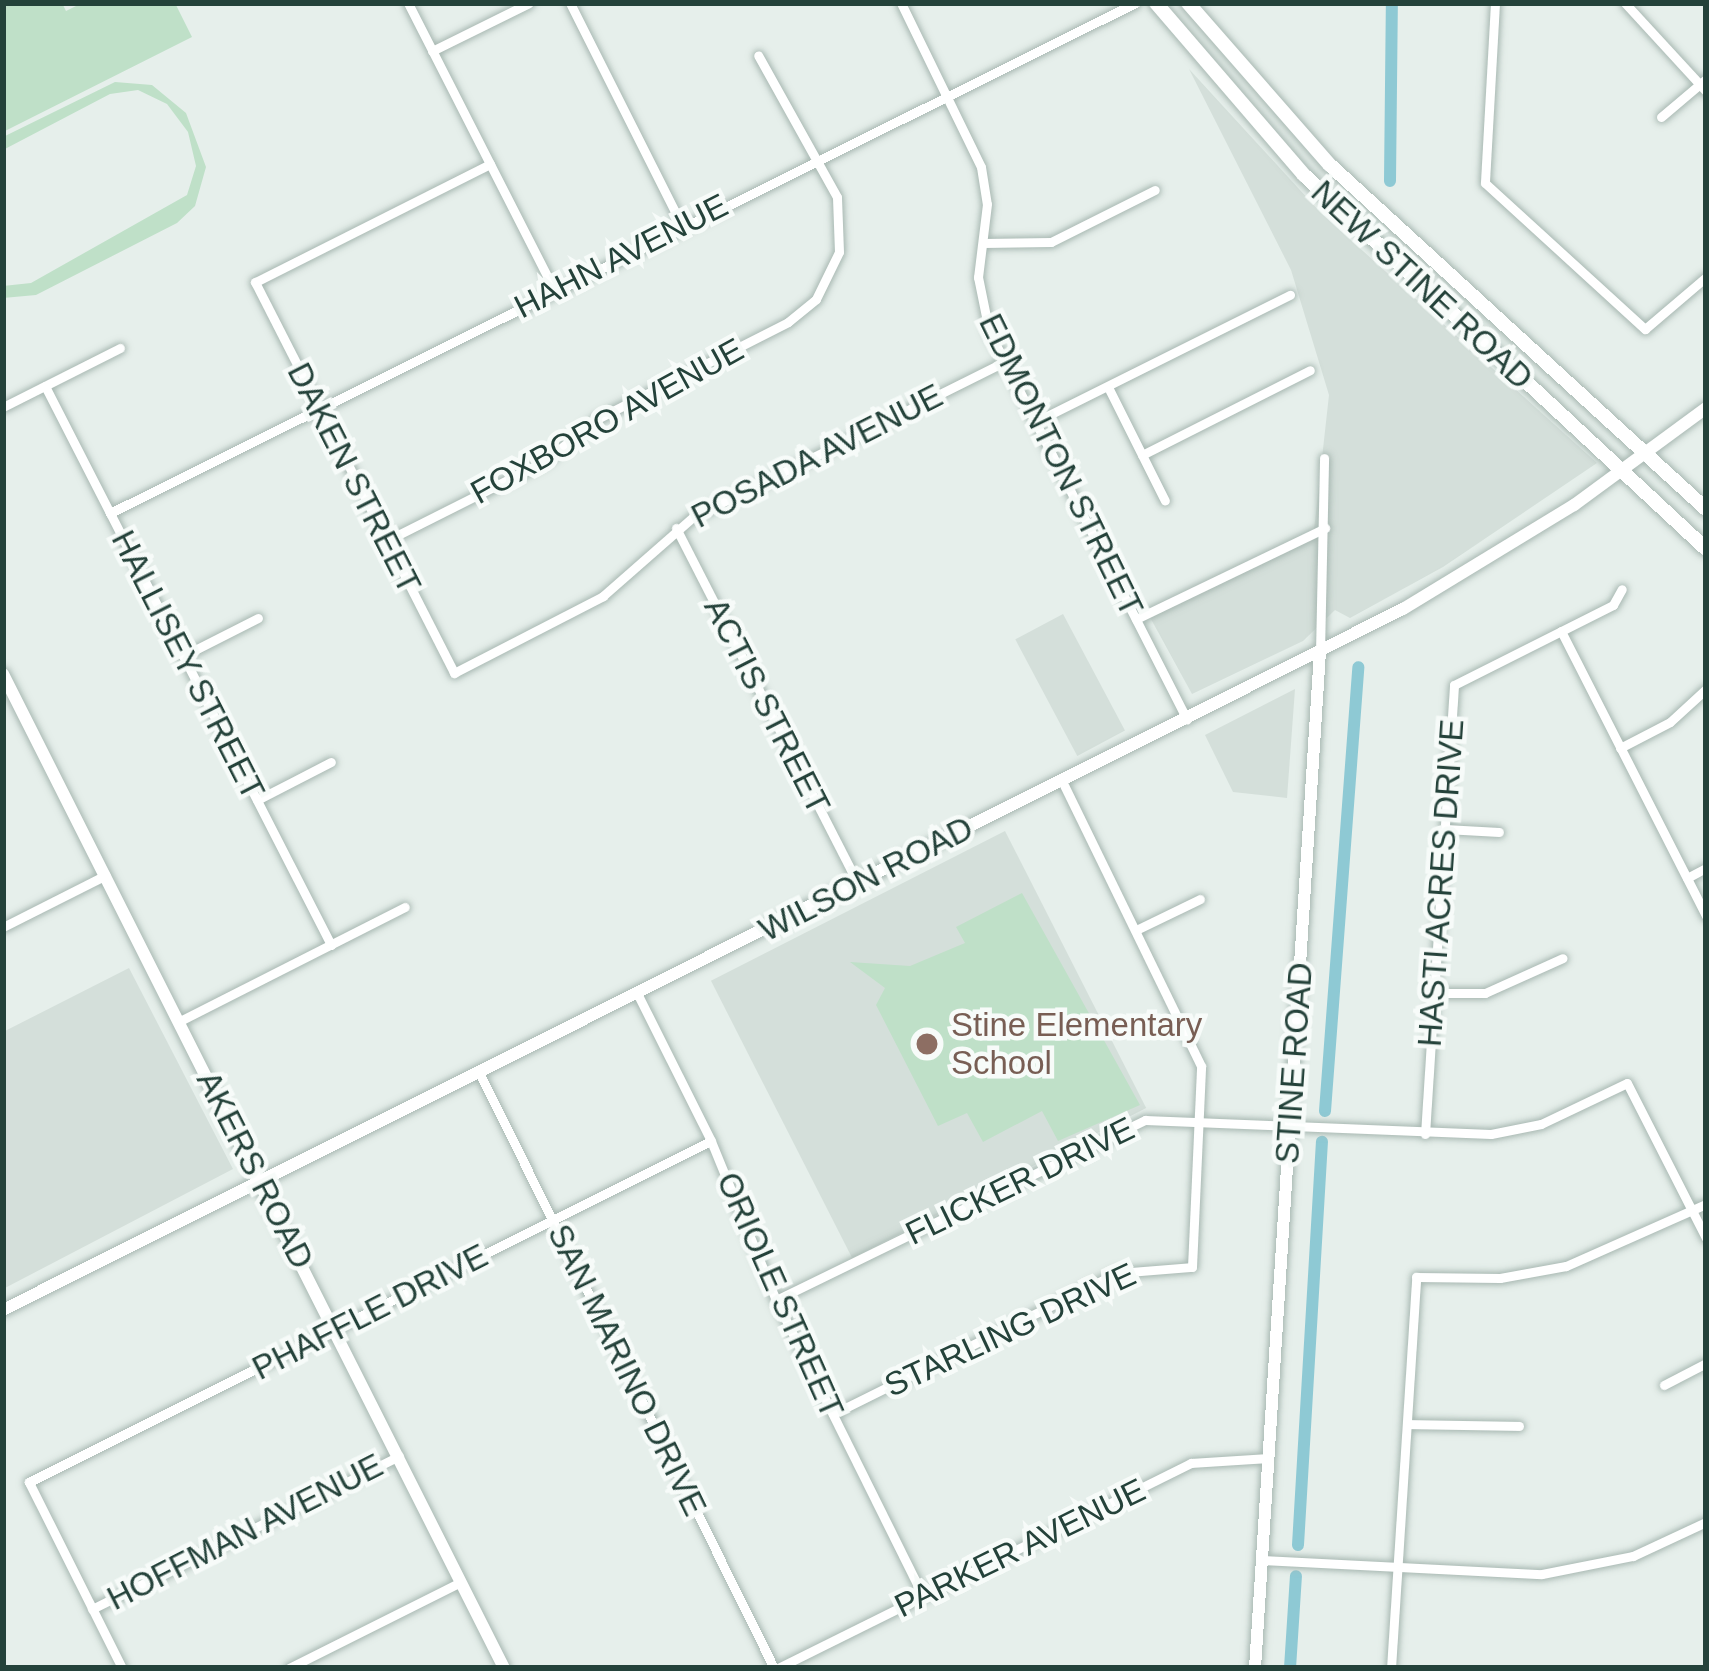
<!DOCTYPE html>
<html>
<head>
<meta charset="utf-8">
<style>
	body { margin:0 }
	#map { position:relative; width:1709px; height:1671px; overflow:hidden; background:#e6efeb; font-family:Helvetica,sans-serif }
	div>[style] { position:absolute }
	[style*='--x'] { left:calc(var(--x)*1px); top:calc(var(--y)*1px); width:calc(var(--w)*1px); rotate:calc(var(--a)*1deg) }
	.built>* { inset:0; background:#d4dfda; transform-origin:0 0 }
	.green>* { inset:0; background:#bfe0c8 }
	.canal>* { height:12px; margin:-6px; padding:0 6px; transform-origin:6px; border-radius:6px; background:#8ec9d4 }
	.roads { filter:drop-shadow(0 0 3px #a8b8b2) drop-shadow(0 0 3px #a8b8b2) }
	.minor>* { height:9px; margin:-4.5px; padding:0 4.5px; transform-origin:4.5px; border-radius:4.5px; background:#fff }
	.tertiary>* { height:12px; margin:-6px; padding:0 6px; transform-origin:6px; border-radius:6px; background:#fff }
	.secondary>* { height:14px; margin:-7px; padding:0 7px; transform-origin:7px; border-radius:7px; background:#fff }
	.dots>* { width:33px; height:33px; translate:-50% -50%; box-sizing:border-box; border:6px solid #f7fbf9; border-radius:50% }
	span { translate:-50% -50%; white-space:nowrap; text-align:center; line-height:1.15; -webkit-text-stroke:9px #f7fbf9; paint-order:stroke }
	.street-label { font-size:33px; color:#24423a }
	.education-label { font-size:33px; color:#785e54 }
	.left { translate:0 -50%; text-align:left }
	.frame { position:absolute; inset:0; border:6px solid #24423a; pointer-events:none }
</style>
</head>
<body>
<div id="map">
	<div class="built">
		<i style="clip-path:polygon(1189px 69px,1321px 213px,1597px 463px,1443px 567px,1350px 618px,1335px 610px,1303px 641px,1192px 694px,1146px 610px,1314px 530px,1329px 395px,1291px 270px)"></i>
		<i style="left:1063px;top:614px;width:132px;height:54px;rotate:62deg"></i>
		<i style="clip-path:polygon(1295px 689px,1287px 798px,1233px 792px,1205px 735px)"></i>
		<i style="left:1005px;top:831px;width:311px;height:330px;rotate:63deg"></i>
		<i style="clip-path:polygon(129px 968px,233px 1169px,3px 1289px,3px 1032px)"></i>
	</div>
	<div class="green">
		<i style="clip-path:polygon(3px 3px,62px 3px,66px 11px,82px 3px,175px 3px,192px 37px,3px 132px)"></i>
		<i style="clip-path:polygon(115px 82px,152px 85px,186px 113px,206px 167px,195px 206px,177px 223px,36px 295px,3px 298px,3px 286px,31px 283px,187px 195px,196px 166px,188px 132px,167px 104px,138px 90px,110px 94px,3px 150px,3px 137px)"></i>
		<i style="clip-path:polygon(1022px 893px,1140px 1105px,1058px 1141px,1042px 1111px,983px 1142px,967px 1113px,938px 1126px,876px 1005px,885px 988px,850px 962px,910px 966px,965px 943px,956px 927px)"></i>
	</div>
	<div class="canal">
		<i style="--x:1390;--y:181;--w:178;--a:-89.4"></i>
		<i style="--x:1325;--y:1111;--w:445;--a:-85.7"></i>
		<i style="--x:1298;--y:1545;--w:404;--a:-86.6"></i>
		<i style="--x:1290;--y:1668;--w:92;--a:-86.3"></i>
	</div>
	<div class="roads">
		<div class="minor">
			<i style="--x:408;--y:3;--w:321;--a:63"></i>
			<i style="--x:570;--y:3;--w:250;--a:63.3"></i>
			<i style="--x:901;--y:3;--w:182;--a:64"></i>
			<i style="--x:981;--y:167;--w:37;--a:81"></i>
			<i style="--x:987;--y:204;--w:74;--a:97"></i>
			<i style="--x:978;--y:277;--w:55;--a:78.5"></i>
			<i style="--x:989;--y:331;--w:436;--a:63"></i>
			<i style="--x:1495;--y:3;--w:180;--a:93.2"></i>
			<i style="--x:1485;--y:183;--w:217;--a:42.4"></i>
			<i style="--x:1645;--y:329;--w:80;--a:-40.4"></i>
			<i style="--x:1625;--y:3;--w:120;--a:47.4"></i>
			<i style="--x:432;--y:51;--w:108;--a:-26.3"></i>
			<i style="--x:1661;--y:117;--w:59;--a:-40.2"></i>
			<i style="--x:490;--y:164;--w:263;--a:153.3"></i>
			<i style="--x:255;--y:282;--w:439;--a:63"></i>
			<i style="--x:454;--y:673;--w:168;--a:-27.3"></i>
			<i style="--x:603;--y:596;--w:120;--a:-41.3"></i>
			<i style="--x:693;--y:517;--w:347;--a:-26.5"></i>
			<i style="--x:983;--y:243;--w:68;--a:-0.8"></i>
			<i style="--x:1051;--y:242;--w:116;--a:-26.6"></i>
			<i style="--x:45;--y:386;--w:628;--a:62.9"></i>
			<i style="--x:1108;--y:387;--w:127;--a:63.4"></i>
			<i style="--x:3;--y:407;--w:131;--a:-26.8"></i>
			<i style="--x:1035;--y:422;--w:285;--a:-26.5"></i>
			<i style="--x:1142;--y:455;--w:188;--a:-26.8"></i>
			<i style="--x:110;--y:513;--w:1145;--a:-26.45"></i>
			<i style="--x:676;--y:528;--w:399;--a:62.9"></i>
			<i style="--x:386;--y:541;--w:178;--a:-26.7"></i>
			<i style="--x:545;--y:461;--w:67;--a:-38.9"></i>
			<i style="--x:597;--y:419;--w:214;--a:-26.9"></i>
			<i style="--x:788;--y:322;--w:36;--a:-39"></i>
			<i style="--x:816;--y:299;--w:52;--a:-63.9"></i>
			<i style="--x:839;--y:252;--w:55;--a:-92.1"></i>
			<i style="--x:837;--y:197;--w:162;--a:-119.1"></i>
			<i style="--x:1136;--y:619;--w:210;--a:-25.7"></i>
			<i style="--x:1561;--y:631;--w:320;--a:63"></i>
			<i style="--x:1320;--y:653;--w:195;--a:-88.8"></i>
			<i style="--x:183;--y:656;--w:84;--a:-26.9"></i>
			<i style="--x:1620;--y:748;--w:56;--a:-27.5"></i>
			<i style="--x:1670;--y:722;--w:49;--a:-42.5"></i>
			<i style="--x:257;--y:800;--w:83;--a:-27.2"></i>
			<i style="--x:1445;--y:829;--w:54;--a:3.2"></i>
			<i style="--x:1687;--y:878;--w:21;--a:-28"></i>
			<i style="--x:3;--y:927;--w:115;--a:-26.8"></i>
			<i style="--x:1136;--y:930;--w:71;--a:-25.8"></i>
			<i style="--x:637;--y:993;--w:165;--a:63.4"></i>
			<i style="--x:711;--y:1141;--w:172;--a:67.8"></i>
			<i style="--x:776;--y:1300;--w:330;--a:63.6"></i>
			<i style="--x:1434;--y:993;--w:51;--a:0"></i>
			<i style="--x:1485;--y:993;--w:85;--a:-24.2"></i>
			<i style="--x:180;--y:1021;--w:252;--a:-26.9"></i>
			<i style="--x:479;--y:1072;--w:665;--a:63.67"></i>
			<i style="--x:1425;--y:1134;--w:450;--a:-86.3"></i>
			<i style="--x:1454;--y:685;--w:178;--a:-26.7"></i>
			<i style="--x:1613;--y:605;--w:18;--a:-61"></i>
			<i style="--x:776;--y:1300;--w:411;--a:-26"></i>
			<i style="--x:1145;--y:1120;--w:346;--a:2.3"></i>
			<i style="--x:1491;--y:1134;--w:51;--a:-11.3"></i>
			<i style="--x:1541;--y:1124;--w:95;--a:-25.5"></i>
			<i style="--x:1627;--y:1083;--w:174;--a:63"></i>
			<i style="--x:1664;--y:1385;--w:47;--a:-27.6"></i>
			<i style="--x:833;--y:1414;--w:317;--a:-26.4"></i>
			<i style="--x:1117;--y:1273;--w:75;--a:-4.6"></i>
			<i style="--x:1192;--y:1267;--w:201;--a:-87.4"></i>
			<i style="--x:1201;--y:1066;--w:317;--a:-116"></i>
			<i style="--x:1407;--y:1424;--w:112;--a:1"></i>
			<i style="--x:1262;--y:1560;--w:280;--a:2.9"></i>
			<i style="--x:1542;--y:1574;--w:93;--a:-11.2"></i>
			<i style="--x:1633;--y:1556;--w:81;--a:-25"></i>
			<i style="--x:92;--y:1609;--w:343;--a:-26.5"></i>
			<i style="--x:122;--y:1668;--w:208;--a:-116.6"></i>
			<i style="--x:29;--y:1482;--w:762;--a:-26.57"></i>
			<i style="--x:289;--y:1668;--w:192;--a:-26.6"></i>
			<i style="--x:778;--y:1668;--w:461;--a:-26.4"></i>
			<i style="--x:1191;--y:1463;--w:77;--a:-3.7"></i>
			<i style="--x:1391;--y:1668;--w:392;--a:-86.3"></i>
			<i style="--x:1416;--y:1277;--w:84;--a:0.7"></i>
			<i style="--x:1500;--y:1278;--w:67;--a:-10.3"></i>
			<i style="--x:1566;--y:1266;--w:153;--a:-23.9"></i>
		</div>
		<div class="tertiary">
			<i style="--x:3;--y:674;--w:1113;--a:63.25"></i>
			<i style="--x:3;--y:1310;--w:1566;--a:-26.6"></i>
			<i style="--x:1403;--y:609;--w:200;--a:-31.3"></i>
			<i style="--x:1574;--y:505;--w:164;--a:-36.3"></i>
			<i style="--x:1255;--y:1668;--w:1017;--a:-86.34"></i>
		</div>
		<div class="secondary">
			<i style="--x:1156;--y:3;--w:227;--a:49.3"></i>
			<i style="--x:1304;--y:175;--w:549;--a:42.93"></i>
			<i style="--x:1188;--y:3;--w:215;--a:48.8"></i>
			<i style="--x:1330;--y:165;--w:510;--a:42.46"></i>
		</div>
	</div>
	<div class="dots">
		<i style="left:927px;top:1044px;background:#8d6e63"></i>
	</div>
	<div class="street-label">
		<span style="left:621px;top:256px;rotate:-27deg">HAHN AVENUE</span>
		<span style="left:1422px;top:285px;rotate:43deg">NEW STINE ROAD</span>
		<span style="left:607px;top:421px;rotate:-29deg">FOXBORO AVENUE</span>
		<span style="left:817px;top:456px;rotate:-27deg">POSADA AVENUE</span>
		<span style="left:1061px;top:465px;rotate:64deg">EDMONTON STREET</span>
		<span style="left:354px;top:478px;rotate:63deg">DAKEN STREET</span>
		<span style="left:188px;top:665px;rotate:63deg">HALLISEY STREET</span>
		<span style="left:767px;top:706px;rotate:63deg">ACTIS STREET</span>
		<span style="left:866px;top:879px;rotate:-27deg">WILSON ROAD</span>
		<span style="left:1441px;top:883px;rotate:-86deg">HASTI ACRES DRIVE</span>
		<span style="left:1294px;top:1063px;rotate:-86deg">STINE ROAD</span>
		<span style="left:255px;top:1170px;rotate:63deg">AKERS ROAD</span>
		<span style="left:1020px;top:1181px;rotate:-26deg">FLICKER DRIVE</span>
		<span style="left:780px;top:1295px;rotate:66deg">ORIOLE STREET</span>
		<span style="left:370px;top:1312px;rotate:-27deg">PHAFFLE DRIVE</span>
		<span style="left:1010px;top:1330px;rotate:-25deg">STARLING DRIVE</span>
		<span style="left:627px;top:1370px;rotate:64deg">SAN MARINO DRIVE</span>
		<span style="left:245px;top:1532px;rotate:-27deg">HOFFMAN AVENUE</span>
		<span style="left:1020px;top:1548px;rotate:-26deg">PARKER AVENUE</span>
	</div>
	<div class="education-label">
		<span class="left" style="left:951px;top:1044px">Stine Elementary<br>School</span>
	</div>
	<div class="frame"></div>
</div>
</body>
</html>
